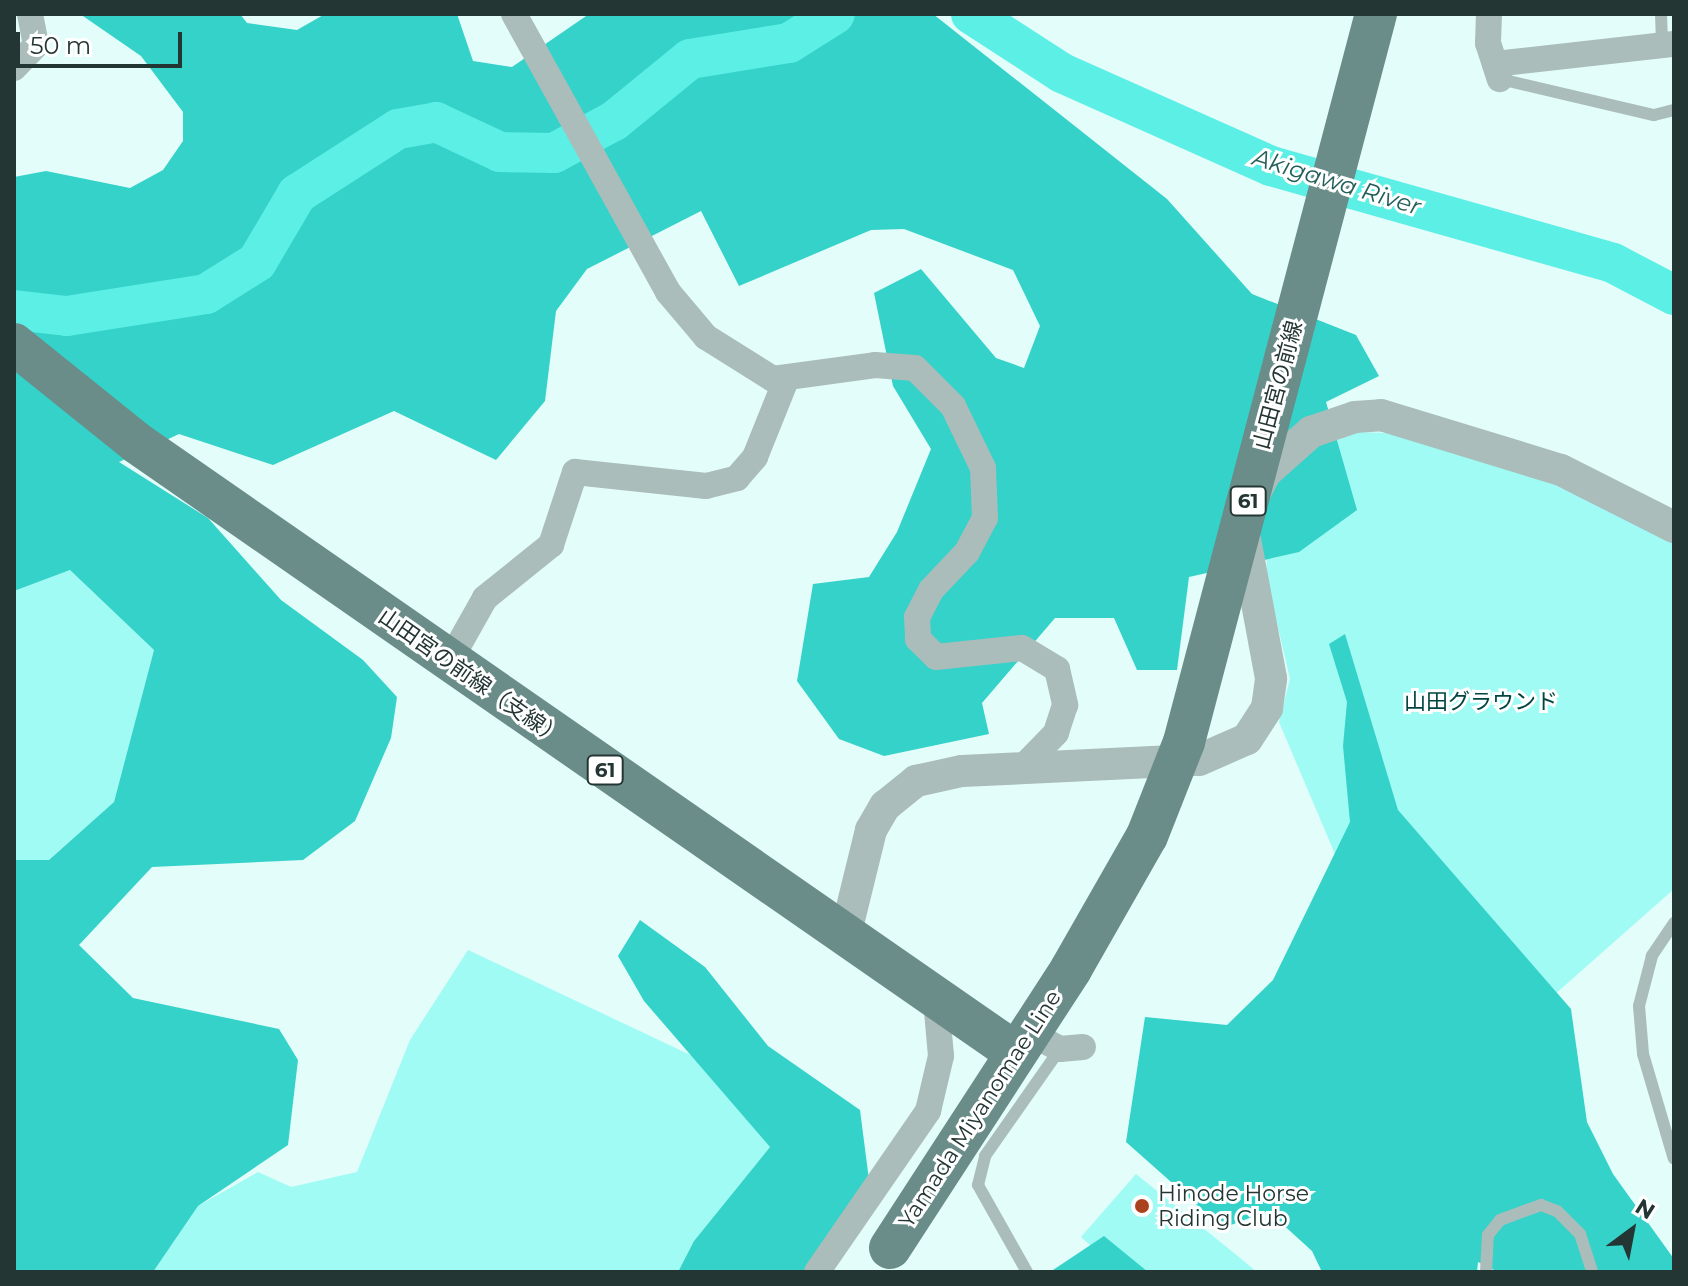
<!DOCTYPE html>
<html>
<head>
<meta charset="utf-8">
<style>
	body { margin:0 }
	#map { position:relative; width:1688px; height:1286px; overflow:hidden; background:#e3fdfa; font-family:Montserrat,"Noto Sans JP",sans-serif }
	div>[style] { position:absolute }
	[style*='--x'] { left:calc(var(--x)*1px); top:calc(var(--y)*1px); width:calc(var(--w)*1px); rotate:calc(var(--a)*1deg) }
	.green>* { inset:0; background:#9ffbf4 }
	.forest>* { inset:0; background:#34d2c9 }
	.river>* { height:40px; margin:-20px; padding:0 20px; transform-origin:20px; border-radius:20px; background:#5cefe6 }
	.service>* { height:12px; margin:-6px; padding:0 6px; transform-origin:6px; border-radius:6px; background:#aabdbb }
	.minor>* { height:26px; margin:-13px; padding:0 13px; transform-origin:13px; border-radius:13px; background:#aabdbb }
	.tertiary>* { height:32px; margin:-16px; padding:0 16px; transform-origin:16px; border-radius:16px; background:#aabdbb }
	.primary>* { height:42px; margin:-21px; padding:0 21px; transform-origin:21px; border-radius:21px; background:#6a8d8a }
	.primary-bridge>* { height:42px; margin:-21px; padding:0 21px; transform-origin:21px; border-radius:21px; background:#6a8d8a }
	.dots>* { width:22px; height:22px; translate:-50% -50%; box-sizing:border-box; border:4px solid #fff; border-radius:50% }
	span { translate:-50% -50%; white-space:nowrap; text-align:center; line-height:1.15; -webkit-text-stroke:6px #fff; paint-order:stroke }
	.shield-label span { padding:2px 6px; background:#fff; border:2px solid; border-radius:6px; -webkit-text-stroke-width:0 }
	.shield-label { font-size:20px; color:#243634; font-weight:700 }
	.street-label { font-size:22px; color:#243634 }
	.park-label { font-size:22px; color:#004542 }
	.poi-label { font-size:22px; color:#243634 }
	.left { translate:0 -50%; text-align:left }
	.water-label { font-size:24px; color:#235f5b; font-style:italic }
	.frame { position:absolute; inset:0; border:16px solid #243634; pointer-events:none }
	.north { position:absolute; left:1592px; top:1190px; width:80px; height:80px; -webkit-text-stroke:6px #fff; paint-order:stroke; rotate:32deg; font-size:22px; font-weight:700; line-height:32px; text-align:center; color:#243634 }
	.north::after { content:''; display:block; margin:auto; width:28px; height:36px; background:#243634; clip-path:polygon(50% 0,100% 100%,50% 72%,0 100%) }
	.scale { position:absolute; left:16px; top:32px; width:166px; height:36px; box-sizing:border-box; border:4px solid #243634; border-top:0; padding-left:10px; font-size:24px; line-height:28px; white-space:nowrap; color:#243634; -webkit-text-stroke:6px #fff; paint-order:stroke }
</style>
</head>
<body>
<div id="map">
	<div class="green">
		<i style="clip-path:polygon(1358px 432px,1388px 433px,1511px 464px,1674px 541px,1674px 889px,1519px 1026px,1360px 913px,1279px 722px,1290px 679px,1267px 580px,1266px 534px,1325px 445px)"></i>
		<i style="clip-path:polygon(70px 570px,154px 650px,114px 802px,49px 860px,14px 860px,14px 591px)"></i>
		<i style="clip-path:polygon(468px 950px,699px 1059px,770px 1147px,694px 1241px,678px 1272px,153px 1272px,198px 1206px,258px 1172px,291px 1187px,357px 1172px,410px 1040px)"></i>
		<i style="clip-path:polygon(1136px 1174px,1234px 1253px,1257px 1272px,1120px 1272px,1081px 1237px)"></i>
	</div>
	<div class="forest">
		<i style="clip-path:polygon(80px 14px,240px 14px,247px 23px,297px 30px,325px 14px,457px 14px,473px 61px,512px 67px,589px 14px,933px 14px,1167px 199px,1252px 294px,1356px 335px,1379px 376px,1326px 402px,1357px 510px,1299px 552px,1189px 577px,1177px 670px,1137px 670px,1114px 618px,1055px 618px,982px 703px,989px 734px,884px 756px,839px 739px,797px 681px,813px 584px,869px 577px,897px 532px,931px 449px,893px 386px,874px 293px,921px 269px,996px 358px,1024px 368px,1040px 326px,1013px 270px,904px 229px,871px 230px,739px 286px,701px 211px,587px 269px,556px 311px,545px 401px,496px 460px,394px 411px,273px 465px,179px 434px,119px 462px,208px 518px,281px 600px,363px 660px,397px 697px,391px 738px,355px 821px,303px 860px,152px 867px,79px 945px,133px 998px,279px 1029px,298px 1060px,288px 1145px,198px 1206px,153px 1272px,14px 1272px,14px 860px,49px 860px,114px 802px,154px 650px,70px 570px,14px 591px,14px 177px,46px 171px,130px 188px,163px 170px,183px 141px,183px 112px,141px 56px)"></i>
		<i style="clip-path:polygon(1345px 634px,1398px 810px,1571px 1009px,1587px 1122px,1613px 1174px,1674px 1259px,1674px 1272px,1498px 1272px,1478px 1262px,1477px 1272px,1322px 1272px,1312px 1251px,1268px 1211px,1223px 1228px,1126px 1142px,1145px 1017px,1227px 1025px,1273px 980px,1350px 822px,1343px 746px,1347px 702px,1329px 644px)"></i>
		<i style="clip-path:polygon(640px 920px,705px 967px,768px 1046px,860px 1110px,869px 1180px,823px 1272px,678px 1272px,694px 1241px,770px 1147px,644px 1001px,618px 956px)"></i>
		<i style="clip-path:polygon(1104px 1236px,1148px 1272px,1050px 1272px)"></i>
	</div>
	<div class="river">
		<i style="--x:971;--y:14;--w:108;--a:33"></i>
		<i style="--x:1062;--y:73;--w:229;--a:24"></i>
		<i style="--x:1271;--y:166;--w:355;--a:15.8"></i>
		<i style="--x:1613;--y:263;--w:69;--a:27.7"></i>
		<i style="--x:14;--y:310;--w:53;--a:6.5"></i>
		<i style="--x:67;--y:316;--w:141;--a:-9"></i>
		<i style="--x:206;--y:294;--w:60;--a:-32.1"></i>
		<i style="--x:257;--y:262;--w:79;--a:-59.5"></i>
		<i style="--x:297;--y:194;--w:120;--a:-32.8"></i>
		<i style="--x:398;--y:129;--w:39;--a:-10"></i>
		<i style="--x:436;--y:122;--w:71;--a:25.1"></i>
		<i style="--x:500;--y:152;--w:54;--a:1.1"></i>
		<i style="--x:554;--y:153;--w:68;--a:-28.1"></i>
		<i style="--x:614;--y:121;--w:98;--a:-39.2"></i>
		<i style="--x:690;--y:59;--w:100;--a:-9.2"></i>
		<i style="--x:789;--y:43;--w:54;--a:-32.2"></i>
	</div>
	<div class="service">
		<i style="--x:1661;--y:14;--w:32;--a:88"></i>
		<i style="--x:1500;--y:79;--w:158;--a:13.2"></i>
		<i style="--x:1654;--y:115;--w:21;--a:-14"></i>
		<i style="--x:1674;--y:923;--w:40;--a:124"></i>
		<i style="--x:1652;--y:956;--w:52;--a:104.6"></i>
		<i style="--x:1639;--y:1006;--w:48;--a:85.2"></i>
		<i style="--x:1643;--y:1054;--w:109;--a:73.6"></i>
		<i style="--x:1027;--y:1272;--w:100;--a:-119.4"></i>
		<i style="--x:978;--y:1185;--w:30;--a:-76"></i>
		<i style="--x:985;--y:1156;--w:131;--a:-55"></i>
		<i style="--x:1486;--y:1272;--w:37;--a:-87"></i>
		<i style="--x:1488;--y:1235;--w:19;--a:-51"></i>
		<i style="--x:1500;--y:1220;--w:44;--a:-20.1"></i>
		<i style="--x:1541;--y:1205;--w:17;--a:21"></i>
		<i style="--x:1557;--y:1211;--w:33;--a:45"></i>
		<i style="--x:1580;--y:1234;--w:40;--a:72"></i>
	</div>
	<div class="minor">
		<i style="--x:514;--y:14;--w:318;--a:61"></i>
		<i style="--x:668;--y:292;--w:59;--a:49.8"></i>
		<i style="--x:706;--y:337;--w:79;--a:32.1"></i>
		<i style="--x:773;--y:379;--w:103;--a:-7.8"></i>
		<i style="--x:875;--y:365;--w:40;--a:4.3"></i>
		<i style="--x:915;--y:368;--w:54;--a:45"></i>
		<i style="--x:953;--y:406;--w:69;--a:64.2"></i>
		<i style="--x:983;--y:468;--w:50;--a:87.7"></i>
		<i style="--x:985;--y:518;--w:38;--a:118"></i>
		<i style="--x:967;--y:552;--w:52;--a:133.5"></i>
		<i style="--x:931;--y:590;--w:30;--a:117"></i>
		<i style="--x:917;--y:617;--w:22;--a:87"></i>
		<i style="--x:918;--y:639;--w:25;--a:45"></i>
		<i style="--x:936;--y:657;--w:86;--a:-6"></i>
		<i style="--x:1022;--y:648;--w:41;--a:31"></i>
		<i style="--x:1057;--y:669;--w:37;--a:77"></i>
		<i style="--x:1065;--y:705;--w:29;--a:108"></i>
		<i style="--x:1056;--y:733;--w:49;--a:134.2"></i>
		<i style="--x:1489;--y:14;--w:29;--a:92"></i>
		<i style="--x:1488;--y:43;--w:38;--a:72"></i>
		<i style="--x:1495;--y:64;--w:180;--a:-6.4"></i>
		<i style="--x:14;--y:68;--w:32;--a:-46"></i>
		<i style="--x:36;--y:45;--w:32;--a:-101"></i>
		<i style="--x:449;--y:662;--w:73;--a:-60.6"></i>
		<i style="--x:485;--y:598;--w:85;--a:-38.8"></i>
		<i style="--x:551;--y:545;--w:77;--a:-71.8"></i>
		<i style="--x:575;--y:472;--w:132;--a:6.1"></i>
		<i style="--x:706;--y:486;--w:32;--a:-14"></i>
		<i style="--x:737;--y:478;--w:28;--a:-49"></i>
		<i style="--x:755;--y:457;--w:83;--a:-68.1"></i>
		<i style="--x:1030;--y:1033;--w:34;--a:28"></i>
		<i style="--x:1060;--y:1049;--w:23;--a:-5"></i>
		<i style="--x:817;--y:1272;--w:196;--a:-55.4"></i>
		<i style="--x:928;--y:1111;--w:57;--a:-76.7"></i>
		<i style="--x:941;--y:1056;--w:56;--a:-95.1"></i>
	</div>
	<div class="tertiary">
		<i style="--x:1256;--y:491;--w:20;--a:-63"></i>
		<i style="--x:1265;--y:473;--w:62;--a:-41.7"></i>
		<i style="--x:1311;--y:432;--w:46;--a:-18.8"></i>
		<i style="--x:1355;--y:417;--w:26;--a:-4"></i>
		<i style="--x:1381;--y:415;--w:188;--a:17"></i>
		<i style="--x:1561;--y:470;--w:127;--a:26.8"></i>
		<i style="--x:845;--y:936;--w:109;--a:-76.2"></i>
		<i style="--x:871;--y:830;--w:28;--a:-60"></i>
		<i style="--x:885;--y:806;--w:40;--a:-39"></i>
		<i style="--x:916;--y:781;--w:47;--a:-12.3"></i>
		<i style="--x:962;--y:771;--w:237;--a:-2.7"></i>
		<i style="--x:1199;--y:760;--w:52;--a:-23.6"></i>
		<i style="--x:1247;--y:739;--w:37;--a:-57"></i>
		<i style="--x:1267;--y:708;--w:30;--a:-82"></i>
		<i style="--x:1271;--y:678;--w:141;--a:-100.6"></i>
	</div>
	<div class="primary">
		<i style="--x:14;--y:344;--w:158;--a:38.8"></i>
		<i style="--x:137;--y:443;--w:1070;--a:34.76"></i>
		<i style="--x:890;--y:1248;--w:333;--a:-57"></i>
	</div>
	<div class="primary-bridge">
		<i style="--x:1071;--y:969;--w:153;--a:-60.3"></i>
		<i style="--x:1147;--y:836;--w:101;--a:-68.5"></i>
		<i style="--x:1184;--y:742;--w:753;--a:-75.23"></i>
	</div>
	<div class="dots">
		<i style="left:1142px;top:1206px;background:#aa431d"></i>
	</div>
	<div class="shield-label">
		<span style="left:1248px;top:501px">61</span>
		<span style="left:605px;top:770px">61</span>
	</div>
	<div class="street-label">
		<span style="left:1278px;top:385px;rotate:-75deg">山田宮の前線</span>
		<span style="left:471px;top:677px;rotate:35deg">山田宮の前線（支線）</span>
		<span style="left:980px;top:1109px;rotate:-57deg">Yamada Miyanomae Line</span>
	</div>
	<div class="park-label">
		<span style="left:1481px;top:702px">山田グラウンド</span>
	</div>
	<div class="poi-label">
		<span class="left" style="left:1158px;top:1206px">Hinode Horse<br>Riding Club</span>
	</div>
	<div class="water-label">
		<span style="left:1337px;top:182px;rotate:17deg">Akigawa River</span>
	</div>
	<div class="frame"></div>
	<div class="north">N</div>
	<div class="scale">50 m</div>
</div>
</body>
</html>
